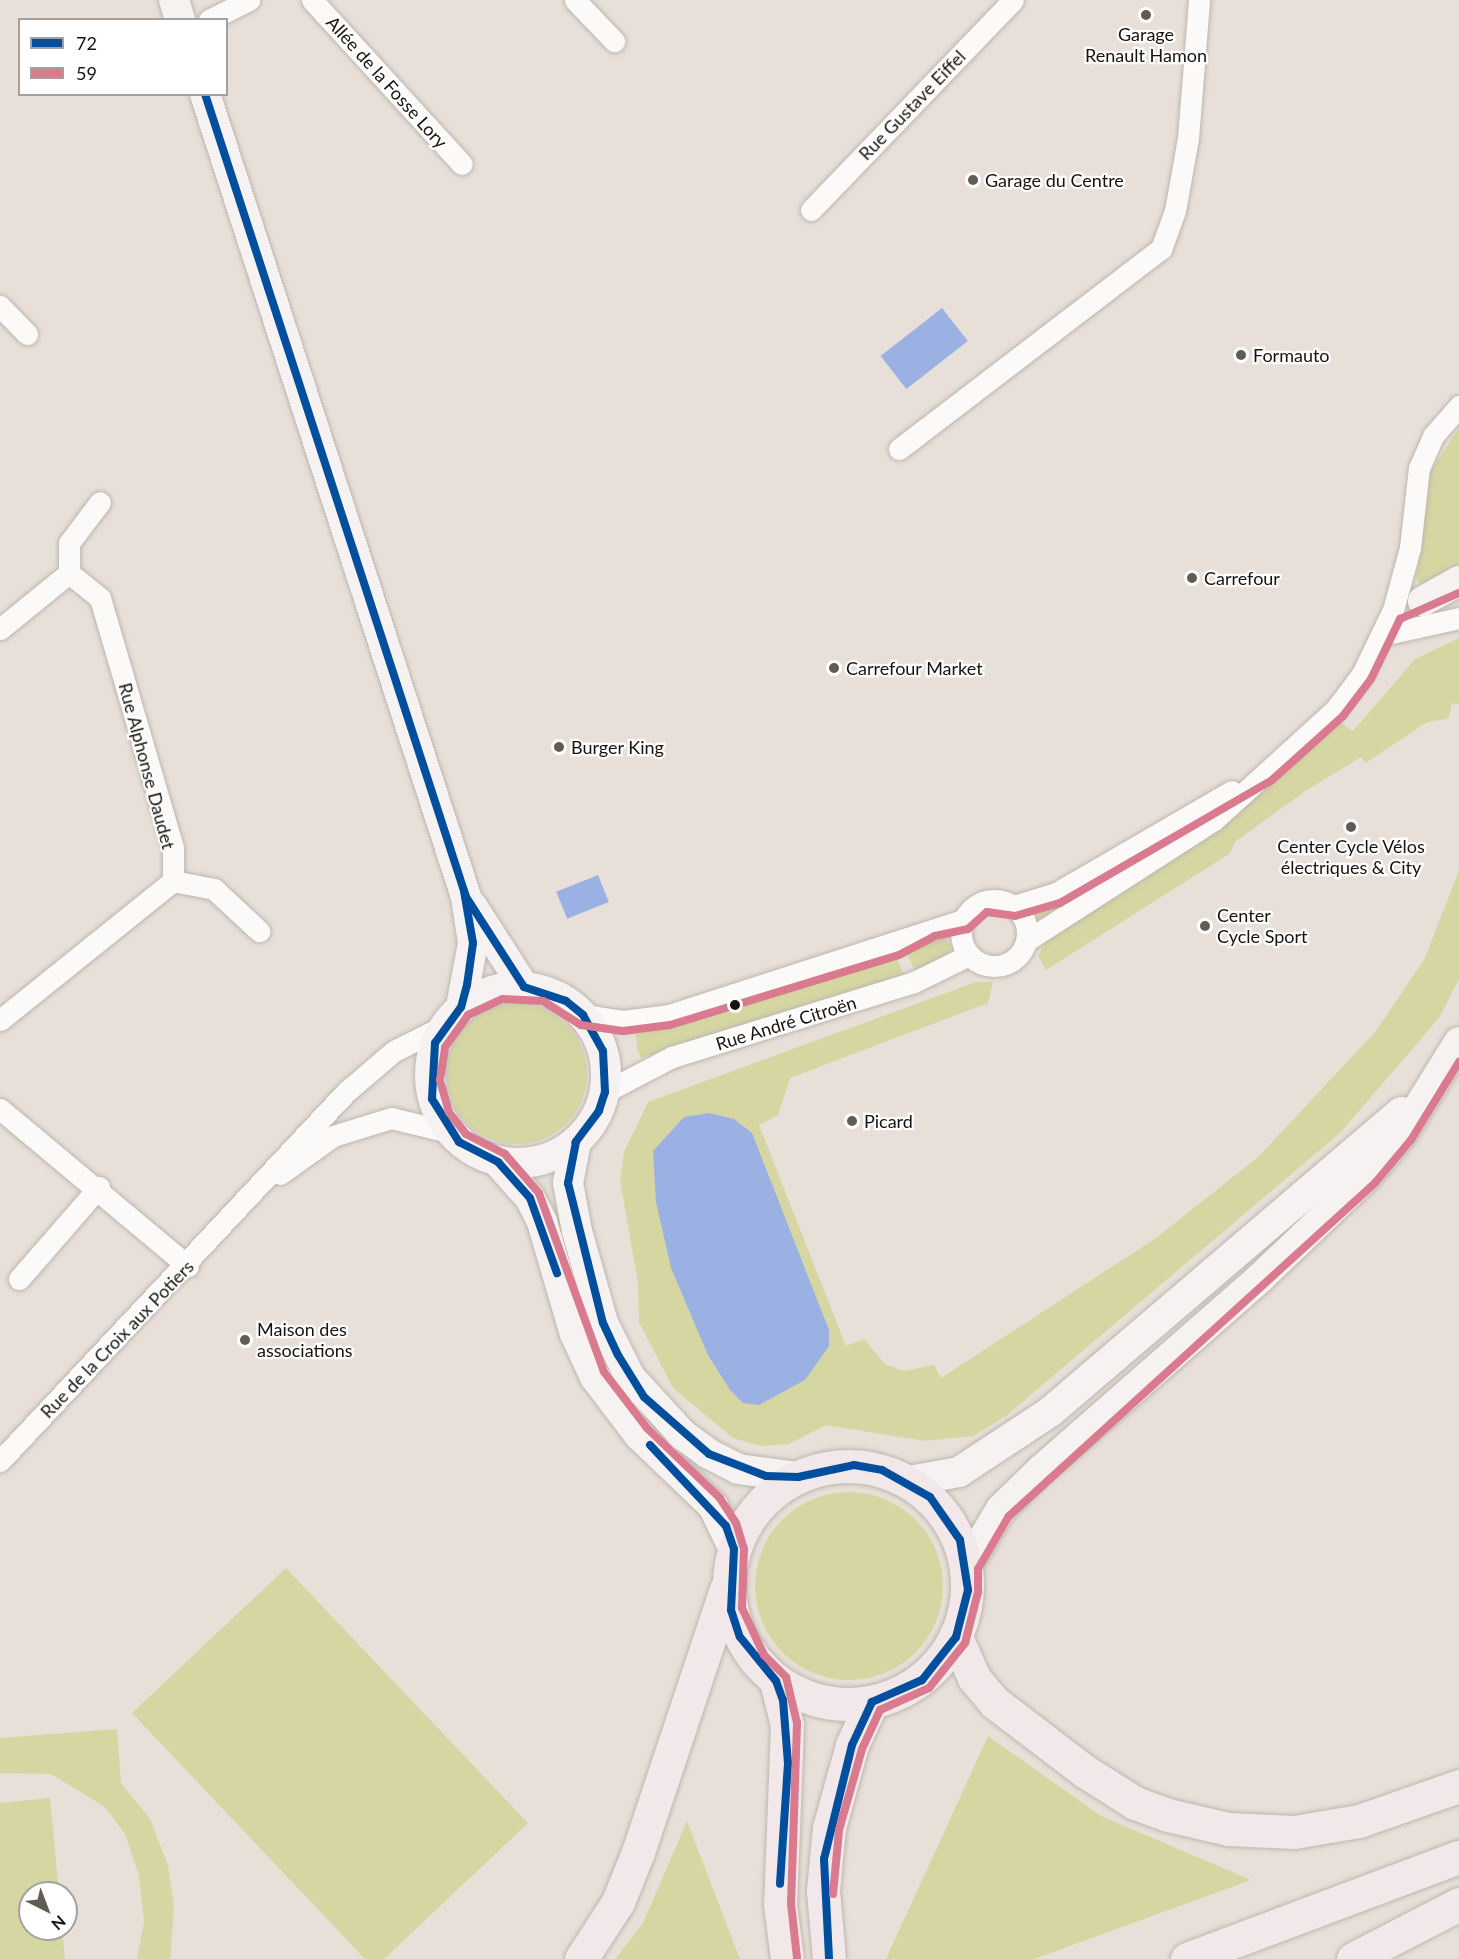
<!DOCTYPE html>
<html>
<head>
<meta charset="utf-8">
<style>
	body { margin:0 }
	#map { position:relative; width:1459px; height:1959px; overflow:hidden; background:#e8e0d8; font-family:Lato,sans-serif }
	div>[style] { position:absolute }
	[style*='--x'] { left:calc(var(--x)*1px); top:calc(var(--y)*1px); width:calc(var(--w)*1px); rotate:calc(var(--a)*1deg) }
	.green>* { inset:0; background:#d6d6a3 }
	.round { border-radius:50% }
	.water>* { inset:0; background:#9bb1e3; transform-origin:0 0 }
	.roads { filter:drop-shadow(0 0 2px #bdb6b0) drop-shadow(0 0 2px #bdb6b0) }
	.street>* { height:21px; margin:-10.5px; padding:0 10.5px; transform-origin:10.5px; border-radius:10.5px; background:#fcfaf9 }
	.street>.ring { margin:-10.5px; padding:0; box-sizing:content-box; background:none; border:21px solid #fcfaf9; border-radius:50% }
	.secondary>* { height:30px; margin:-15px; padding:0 15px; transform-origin:15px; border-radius:15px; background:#f7f2f2 }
	.secondary>.ring { margin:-15px; padding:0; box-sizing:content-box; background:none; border:30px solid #f7f2f2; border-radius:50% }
	.primary>* { height:33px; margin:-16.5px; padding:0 16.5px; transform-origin:16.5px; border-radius:16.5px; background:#f2e8e9 }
	.primary>.ring { margin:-16.5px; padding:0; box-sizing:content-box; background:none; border:33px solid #f2e8e9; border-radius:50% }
	.bus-1>* { height:8px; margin:-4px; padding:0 4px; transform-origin:4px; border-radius:4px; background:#004f9e }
	.bus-2>* { height:8px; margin:-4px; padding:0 4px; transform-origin:4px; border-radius:4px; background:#da7a8f }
	.dots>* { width:16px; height:16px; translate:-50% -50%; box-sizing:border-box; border:3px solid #fff; border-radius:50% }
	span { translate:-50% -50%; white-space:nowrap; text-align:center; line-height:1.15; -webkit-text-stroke:4.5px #fff; paint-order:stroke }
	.poi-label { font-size:18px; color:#18130e }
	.left { translate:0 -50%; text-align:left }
	.street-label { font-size:18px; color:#18130e }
	.legend { position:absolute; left:18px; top:18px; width:210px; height:78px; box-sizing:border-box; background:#fff; border:2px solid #a3a19f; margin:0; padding:8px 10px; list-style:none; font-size:18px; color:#18130e }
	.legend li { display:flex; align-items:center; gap:12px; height:30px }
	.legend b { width:30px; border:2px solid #a3a19f }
	.north { position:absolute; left:18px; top:1881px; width:60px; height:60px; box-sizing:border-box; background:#fff; border:2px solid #a3a19f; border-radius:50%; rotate:138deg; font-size:16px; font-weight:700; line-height:24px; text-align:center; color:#18130e }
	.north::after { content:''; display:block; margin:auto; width:21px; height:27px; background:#615b55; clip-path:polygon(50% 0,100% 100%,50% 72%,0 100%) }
</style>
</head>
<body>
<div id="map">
	<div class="green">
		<i style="clip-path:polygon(1459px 428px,1459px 564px,1441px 580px,1422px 587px,1416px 578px,1429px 474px)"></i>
		<i style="clip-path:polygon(1459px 638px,1459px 704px,1452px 703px,1448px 719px,1427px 722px,1366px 763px,1361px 757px,1307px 790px,1236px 841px,1229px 854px,1046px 970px,1038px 956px,1048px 937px,1191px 847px,1341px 723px,1353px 731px,1415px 659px)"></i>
		<i style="clip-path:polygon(1187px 826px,1059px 911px,1037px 920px,1036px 910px)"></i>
		<i style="clip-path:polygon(1459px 870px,1459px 979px,1439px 1018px,1340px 1133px,1007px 1415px,973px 1436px,925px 1441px,826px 1425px,789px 1444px,761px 1446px,733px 1438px,673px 1388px,639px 1322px,638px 1283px,620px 1180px,624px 1152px,648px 1102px,976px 982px,993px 982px,988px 1003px,790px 1078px,778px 1115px,759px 1125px,846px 1346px,864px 1339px,885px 1364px,904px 1371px,934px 1365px,941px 1378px,1156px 1238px,1258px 1157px,1376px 1031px,1425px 958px)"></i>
		<i style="clip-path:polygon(942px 936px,951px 945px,949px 956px,915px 971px,905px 950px)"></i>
		<i style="clip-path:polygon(895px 955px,905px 976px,641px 1058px,637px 1049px,636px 1034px,710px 1017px,727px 1002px)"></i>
		<i class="round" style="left:447px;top:1004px;width:140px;height:140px"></i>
		<i class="round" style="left:755px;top:1492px;width:188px;height:188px"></i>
		<i style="clip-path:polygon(286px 1568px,528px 1823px,384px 1959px,365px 1959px,132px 1713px)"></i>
		<i style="clip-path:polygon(117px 1729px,121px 1783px,150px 1819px,168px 1865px,174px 1907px,170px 1959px,137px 1959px,144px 1922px,139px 1875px,125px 1834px,105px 1807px,51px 1774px,0 1773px,0 1738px)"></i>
		<i style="clip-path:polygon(988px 1736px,1101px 1816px,1251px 1880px,1034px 1959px,886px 1959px)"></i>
		<i style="clip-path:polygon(50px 1798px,59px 1893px,30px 1893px,30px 1929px,62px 1929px,65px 1959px,0 1959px,0 1803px)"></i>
		<i style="clip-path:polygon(687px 1821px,740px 1959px,615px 1959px,643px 1923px)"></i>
	</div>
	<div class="water">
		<i style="left:942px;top:308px;width:42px;height:78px;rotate:52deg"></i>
		<i style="left:598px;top:875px;width:29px;height:45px;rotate:68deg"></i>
		<i style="clip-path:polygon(709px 1113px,734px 1119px,752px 1133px,829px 1330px,829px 1346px,805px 1380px,759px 1405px,743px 1403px,730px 1390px,708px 1355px,671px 1268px,656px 1202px,653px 1151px,684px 1117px)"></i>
	</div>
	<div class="roads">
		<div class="street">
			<i style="--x:312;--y:0;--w:222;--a:47.6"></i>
			<i style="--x:575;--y:0;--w:57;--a:46.4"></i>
			<i style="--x:209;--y:20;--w:45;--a:-26.6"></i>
			<i style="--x:811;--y:210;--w:291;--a:-46.1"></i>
			<i style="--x:0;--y:306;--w:39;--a:46"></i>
			<i style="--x:899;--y:449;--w:330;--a:-37.4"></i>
			<i style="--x:1161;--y:249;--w:40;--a:-69.8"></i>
			<i style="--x:1175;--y:211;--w:74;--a:-79.9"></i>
			<i style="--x:1188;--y:138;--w:138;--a:-85.4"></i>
			<i style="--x:69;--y:573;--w:30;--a:-90"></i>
			<i style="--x:69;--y:543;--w:51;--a:-52.9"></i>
			<i style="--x:0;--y:629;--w:89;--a:-39.1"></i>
			<i style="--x:69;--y:573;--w:40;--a:39"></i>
			<i style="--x:100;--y:598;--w:259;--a:73.7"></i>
			<i style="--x:173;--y:847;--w:34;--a:90"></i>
			<i style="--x:173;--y:881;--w:222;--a:141.2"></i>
			<i style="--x:1382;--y:635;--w:79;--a:-12.4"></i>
			<i style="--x:173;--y:881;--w:42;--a:11"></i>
			<i style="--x:214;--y:889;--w:62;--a:43"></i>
			<i class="ring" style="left:961px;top:900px;width:45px;height:45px"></i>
			<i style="--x:1014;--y:906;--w:44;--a:-17.2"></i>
			<i style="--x:1056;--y:893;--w:203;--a:-30.1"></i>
			<i style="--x:1026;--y:941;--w:224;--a:-32.8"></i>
			<i style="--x:1214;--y:820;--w:164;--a:-42.3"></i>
			<i style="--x:1335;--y:710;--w:45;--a:-53.1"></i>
			<i style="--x:1362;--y:674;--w:71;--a:-64.2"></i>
			<i style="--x:1393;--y:610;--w:64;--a:-74.7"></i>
			<i style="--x:1410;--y:548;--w:81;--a:-83.6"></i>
			<i style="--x:1419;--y:468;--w:35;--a:-66"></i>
			<i style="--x:1433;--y:436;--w:40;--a:-49"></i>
			<i style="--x:583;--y:1015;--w:40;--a:8.5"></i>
			<i style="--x:623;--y:1021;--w:46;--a:-7.4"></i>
			<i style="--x:669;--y:1015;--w:309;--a:-17.9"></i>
			<i style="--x:605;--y:1092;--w:76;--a:-27.6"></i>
			<i style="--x:672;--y:1057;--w:253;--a:-17.2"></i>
			<i style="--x:914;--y:982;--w:61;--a:-26.1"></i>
			<i style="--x:0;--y:1109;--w:245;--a:39.9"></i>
			<i style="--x:280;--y:1174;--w:65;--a:-35.6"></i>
			<i style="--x:333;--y:1136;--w:61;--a:-17.2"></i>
			<i style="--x:391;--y:1118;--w:60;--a:13.6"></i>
			<i style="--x:19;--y:1279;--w:122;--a:-49"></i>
			<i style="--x:0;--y:1461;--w:506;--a:-46.84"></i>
			<i style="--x:346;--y:1092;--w:63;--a:-40.5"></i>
			<i style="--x:394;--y:1051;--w:56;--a:-26.6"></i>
		</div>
		<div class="secondary">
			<i style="--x:174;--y:0;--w:21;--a:73"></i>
			<i style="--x:205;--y:94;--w:844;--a:71.99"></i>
			<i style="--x:466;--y:897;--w:47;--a:81.3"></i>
			<i style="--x:473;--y:943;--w:65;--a:100.6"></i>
			<i style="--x:1423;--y:601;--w:41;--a:-29.1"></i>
			<i style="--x:472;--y:906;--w:96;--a:57.3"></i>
			<i class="ring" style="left:430px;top:987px;width:146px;height:146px"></i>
			<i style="--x:576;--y:1142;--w:42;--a:101"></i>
			<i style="--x:568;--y:1183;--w:49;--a:79.4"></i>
			<i style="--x:577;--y:1231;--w:96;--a:74.2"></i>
			<i style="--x:603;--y:1323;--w:60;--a:63.4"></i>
			<i style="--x:630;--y:1377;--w:79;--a:47.6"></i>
			<i style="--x:683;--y:1435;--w:32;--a:36"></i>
			<i style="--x:709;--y:1454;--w:33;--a:27"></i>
			<i style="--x:738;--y:1469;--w:61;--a:7.6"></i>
			<i style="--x:498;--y:1162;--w:48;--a:48.4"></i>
			<i style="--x:530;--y:1198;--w:27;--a:63"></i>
			<i style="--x:542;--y:1222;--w:117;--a:73.6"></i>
			<i style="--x:575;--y:1334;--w:47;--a:65.1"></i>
			<i style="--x:595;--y:1377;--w:73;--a:52.8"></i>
			<i style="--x:639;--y:1435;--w:103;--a:43.8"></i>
			<i style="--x:713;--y:1506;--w:48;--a:64"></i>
			<i style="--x:909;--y:1481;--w:51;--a:-10.2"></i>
			<i style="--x:959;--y:1472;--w:109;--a:-33.4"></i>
			<i style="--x:1050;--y:1412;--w:462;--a:-40.5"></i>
			<i style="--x:967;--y:1566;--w:66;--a:-59.2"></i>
			<i style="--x:1001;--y:1509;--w:56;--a:-44.3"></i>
			<i style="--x:1041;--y:1470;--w:291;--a:-41.2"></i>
			<i style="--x:1260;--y:1278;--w:149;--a:-43.6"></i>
			<i style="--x:1368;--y:1175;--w:53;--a:-50.3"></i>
			<i style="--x:1402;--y:1134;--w:108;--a:-58.2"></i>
		</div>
		<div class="primary">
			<i class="ring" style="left:729px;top:1466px;width:205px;height:205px"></i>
			<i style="--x:956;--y:1637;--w:45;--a:66.3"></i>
			<i style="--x:974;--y:1678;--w:31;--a:50"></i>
			<i style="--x:994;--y:1702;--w:116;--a:37.3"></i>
			<i style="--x:1086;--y:1772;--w:58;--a:32.3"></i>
			<i style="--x:1135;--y:1803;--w:35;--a:20"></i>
			<i style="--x:1168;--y:1815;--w:62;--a:13.1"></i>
			<i style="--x:1228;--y:1829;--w:66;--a:2.6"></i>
			<i style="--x:1294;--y:1832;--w:66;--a:-9.6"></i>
			<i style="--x:1359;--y:1821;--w:106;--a:-19.3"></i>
			<i style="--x:776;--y:1681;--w:45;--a:76"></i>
			<i style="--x:787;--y:1725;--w:179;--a:92.2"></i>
			<i style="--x:780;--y:1904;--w:55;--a:82.7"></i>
			<i style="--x:581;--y:1959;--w:68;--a:-57"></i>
			<i style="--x:618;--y:1902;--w:54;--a:-68.2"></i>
			<i style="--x:638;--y:1852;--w:277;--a:-71.5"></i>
			<i style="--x:829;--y:1959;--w:69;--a:-95"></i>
			<i style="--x:823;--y:1890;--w:62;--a:-84.5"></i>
			<i style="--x:829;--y:1828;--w:86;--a:-74.5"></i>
			<i style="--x:852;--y:1745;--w:47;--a:-65.1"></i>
			<i style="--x:1187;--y:1959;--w:290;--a:-20.6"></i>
			<i style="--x:1353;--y:1959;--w:119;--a:-27.4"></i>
		</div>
	</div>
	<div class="bus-1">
		<i style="--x:205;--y:94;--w:844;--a:71.99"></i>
		<i style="--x:466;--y:897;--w:107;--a:57.2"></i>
		<i style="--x:524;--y:987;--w:44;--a:18.4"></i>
		<i style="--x:566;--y:1001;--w:22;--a:39"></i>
		<i style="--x:583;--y:1015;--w:41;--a:60.9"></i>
		<i style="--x:603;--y:1051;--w:41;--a:87.2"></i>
		<i style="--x:605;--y:1092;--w:20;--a:108"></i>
		<i style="--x:599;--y:1111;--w:39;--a:127"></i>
		<i style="--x:576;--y:1142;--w:42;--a:101"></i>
		<i style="--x:568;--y:1183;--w:144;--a:76"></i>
		<i style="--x:603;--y:1323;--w:35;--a:65"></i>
		<i style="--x:618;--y:1355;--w:49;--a:58.2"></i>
		<i style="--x:644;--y:1397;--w:86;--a:41.2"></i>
		<i style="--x:709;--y:1454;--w:61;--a:21.1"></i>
		<i style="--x:766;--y:1476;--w:32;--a:2"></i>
		<i style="--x:798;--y:1477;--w:57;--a:-12.1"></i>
		<i style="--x:854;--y:1465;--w:28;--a:10"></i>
		<i style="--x:882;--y:1470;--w:55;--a:29.4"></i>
		<i style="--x:930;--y:1497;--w:52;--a:55.1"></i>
		<i style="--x:960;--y:1540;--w:51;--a:80.9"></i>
		<i style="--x:968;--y:1590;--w:49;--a:104.3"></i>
		<i style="--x:956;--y:1637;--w:55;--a:128.3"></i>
		<i style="--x:922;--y:1680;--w:55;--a:156.3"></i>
		<i style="--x:872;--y:1702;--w:47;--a:114.9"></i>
		<i style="--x:852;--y:1745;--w:117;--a:103.8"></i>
		<i style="--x:824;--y:1859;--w:100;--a:87.1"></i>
		<i style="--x:464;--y:891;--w:53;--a:80.2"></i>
		<i style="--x:473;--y:943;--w:42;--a:98.1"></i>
		<i style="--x:467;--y:985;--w:23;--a:105"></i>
		<i style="--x:461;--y:1007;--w:44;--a:125.8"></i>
		<i style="--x:435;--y:1043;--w:56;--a:93.1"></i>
		<i style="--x:432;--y:1099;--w:51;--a:57.9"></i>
		<i style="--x:459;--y:1142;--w:44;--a:27.1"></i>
		<i style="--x:498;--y:1162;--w:48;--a:48.4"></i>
		<i style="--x:530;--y:1198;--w:80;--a:70.2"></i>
		<i style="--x:650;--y:1445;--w:111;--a:46.8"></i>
		<i style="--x:726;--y:1526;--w:24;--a:71"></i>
		<i style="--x:734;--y:1549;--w:61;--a:92.8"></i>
		<i style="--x:731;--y:1610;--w:28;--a:72"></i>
		<i style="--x:740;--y:1637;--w:57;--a:50.7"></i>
		<i style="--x:776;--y:1681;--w:20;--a:70"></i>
		<i style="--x:783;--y:1700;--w:63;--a:85.5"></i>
		<i style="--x:788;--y:1763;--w:121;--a:93.8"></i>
	</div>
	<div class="bus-2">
		<i style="--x:833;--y:1894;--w:64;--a:-84.6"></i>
		<i style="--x:839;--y:1830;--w:84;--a:-74.1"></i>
		<i style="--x:862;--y:1749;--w:43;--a:-65.2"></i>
		<i style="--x:880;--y:1710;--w:54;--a:-24.2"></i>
		<i style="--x:929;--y:1688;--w:58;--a:-51.3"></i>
		<i style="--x:965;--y:1643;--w:53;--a:-75.7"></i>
		<i style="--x:978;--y:1592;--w:23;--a:-90"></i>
		<i style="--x:978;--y:1569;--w:61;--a:-59.7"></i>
		<i style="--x:1009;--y:1516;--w:495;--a:-42.3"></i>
		<i style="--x:1375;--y:1183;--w:56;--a:-50.1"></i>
		<i style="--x:1411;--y:1140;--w:92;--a:-58.4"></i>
		<i style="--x:797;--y:1958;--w:54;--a:-96.3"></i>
		<i style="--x:791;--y:1904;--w:181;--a:-88.1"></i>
		<i style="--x:797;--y:1723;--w:47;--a:-103.4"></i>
		<i style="--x:786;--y:1677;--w:31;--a:-135"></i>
		<i style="--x:764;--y:1655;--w:52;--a:-115.1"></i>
		<i style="--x:742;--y:1608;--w:59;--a:-88.1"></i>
		<i style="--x:744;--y:1549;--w:27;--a:-107"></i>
		<i style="--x:736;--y:1523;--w:30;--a:-123"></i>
		<i style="--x:720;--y:1498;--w:101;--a:-136.2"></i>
		<i style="--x:647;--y:1428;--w:71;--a:-127.5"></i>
		<i style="--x:604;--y:1372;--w:190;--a:-110"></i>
		<i style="--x:539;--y:1193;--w:52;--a:-131.1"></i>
		<i style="--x:505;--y:1154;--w:44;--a:-152.9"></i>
		<i style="--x:466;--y:1134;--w:28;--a:-128"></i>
		<i style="--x:449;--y:1112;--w:33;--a:-106"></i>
		<i style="--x:440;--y:1080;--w:33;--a:-81"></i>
		<i style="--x:445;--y:1047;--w:39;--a:-54"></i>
		<i style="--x:468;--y:1015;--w:38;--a:-25"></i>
		<i style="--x:503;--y:999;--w:40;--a:2.9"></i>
		<i style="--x:543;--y:1001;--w:45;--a:32.3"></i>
		<i style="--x:581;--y:1025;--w:42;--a:8.1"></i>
		<i style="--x:623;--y:1031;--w:47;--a:-7.3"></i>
		<i style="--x:670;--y:1025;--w:239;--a:-17"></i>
		<i style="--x:899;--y:955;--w:41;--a:-27.8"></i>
		<i style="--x:935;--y:936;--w:34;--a:-12"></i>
		<i style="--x:968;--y:929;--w:25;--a:-42"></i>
		<i style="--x:987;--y:912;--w:28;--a:8"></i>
		<i style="--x:1015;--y:916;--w:47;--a:-16.1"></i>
		<i style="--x:1060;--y:903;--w:245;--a:-30.1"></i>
		<i style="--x:1272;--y:780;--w:96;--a:-42"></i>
		<i style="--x:1343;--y:716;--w:46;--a:-52.9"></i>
		<i style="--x:1371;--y:679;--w:67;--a:-64.2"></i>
		<i style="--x:1400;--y:619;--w:64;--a:-23.8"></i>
	</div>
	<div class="dots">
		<i style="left:1146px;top:15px;background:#615b55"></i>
		<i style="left:973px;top:180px;background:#615b55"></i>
		<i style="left:1241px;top:355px;background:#615b55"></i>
		<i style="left:1192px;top:578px;background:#615b55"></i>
		<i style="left:834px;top:668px;background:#615b55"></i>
		<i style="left:559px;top:747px;background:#615b55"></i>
		<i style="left:1351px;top:827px;background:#615b55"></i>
		<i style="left:1205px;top:926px;background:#615b55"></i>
		<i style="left:735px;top:1005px;background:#18130e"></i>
		<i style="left:852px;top:1121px;background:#615b55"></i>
		<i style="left:245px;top:1340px;background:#615b55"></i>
	</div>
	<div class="poi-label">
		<span style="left:1146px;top:45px">Garage<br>Renault Hamon</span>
		<span class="left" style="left:985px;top:180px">Garage du Centre</span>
		<span class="left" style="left:1253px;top:355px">Formauto</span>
		<span class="left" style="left:1204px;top:578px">Carrefour</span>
		<span class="left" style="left:846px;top:668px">Carrefour Market</span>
		<span class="left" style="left:571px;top:747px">Burger King</span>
		<span style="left:1351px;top:857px">Center Cycle Vélos<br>électriques &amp; City</span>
		<span class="left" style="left:1217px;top:926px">Center<br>Cycle Sport</span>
		<span class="left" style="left:864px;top:1121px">Picard</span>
		<span class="left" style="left:257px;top:1340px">Maison des<br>associations</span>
	</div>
	<div class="street-label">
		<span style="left:387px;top:82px;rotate:48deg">Allée de la Fosse Lory</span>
		<span style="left:912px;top:105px;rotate:-46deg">Rue Gustave Eiffel</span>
		<span style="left:147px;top:766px;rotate:75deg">Rue Alphonse Daudet</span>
		<span style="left:786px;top:1023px;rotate:-17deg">Rue André Citroën</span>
		<span style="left:117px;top:1339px;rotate:-46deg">Rue de la Croix aux Potiers</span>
	</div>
	<ul class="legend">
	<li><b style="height:8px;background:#004f9e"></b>72</li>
	<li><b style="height:8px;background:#da7a8f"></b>59</li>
	</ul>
	<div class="north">N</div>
</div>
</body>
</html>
